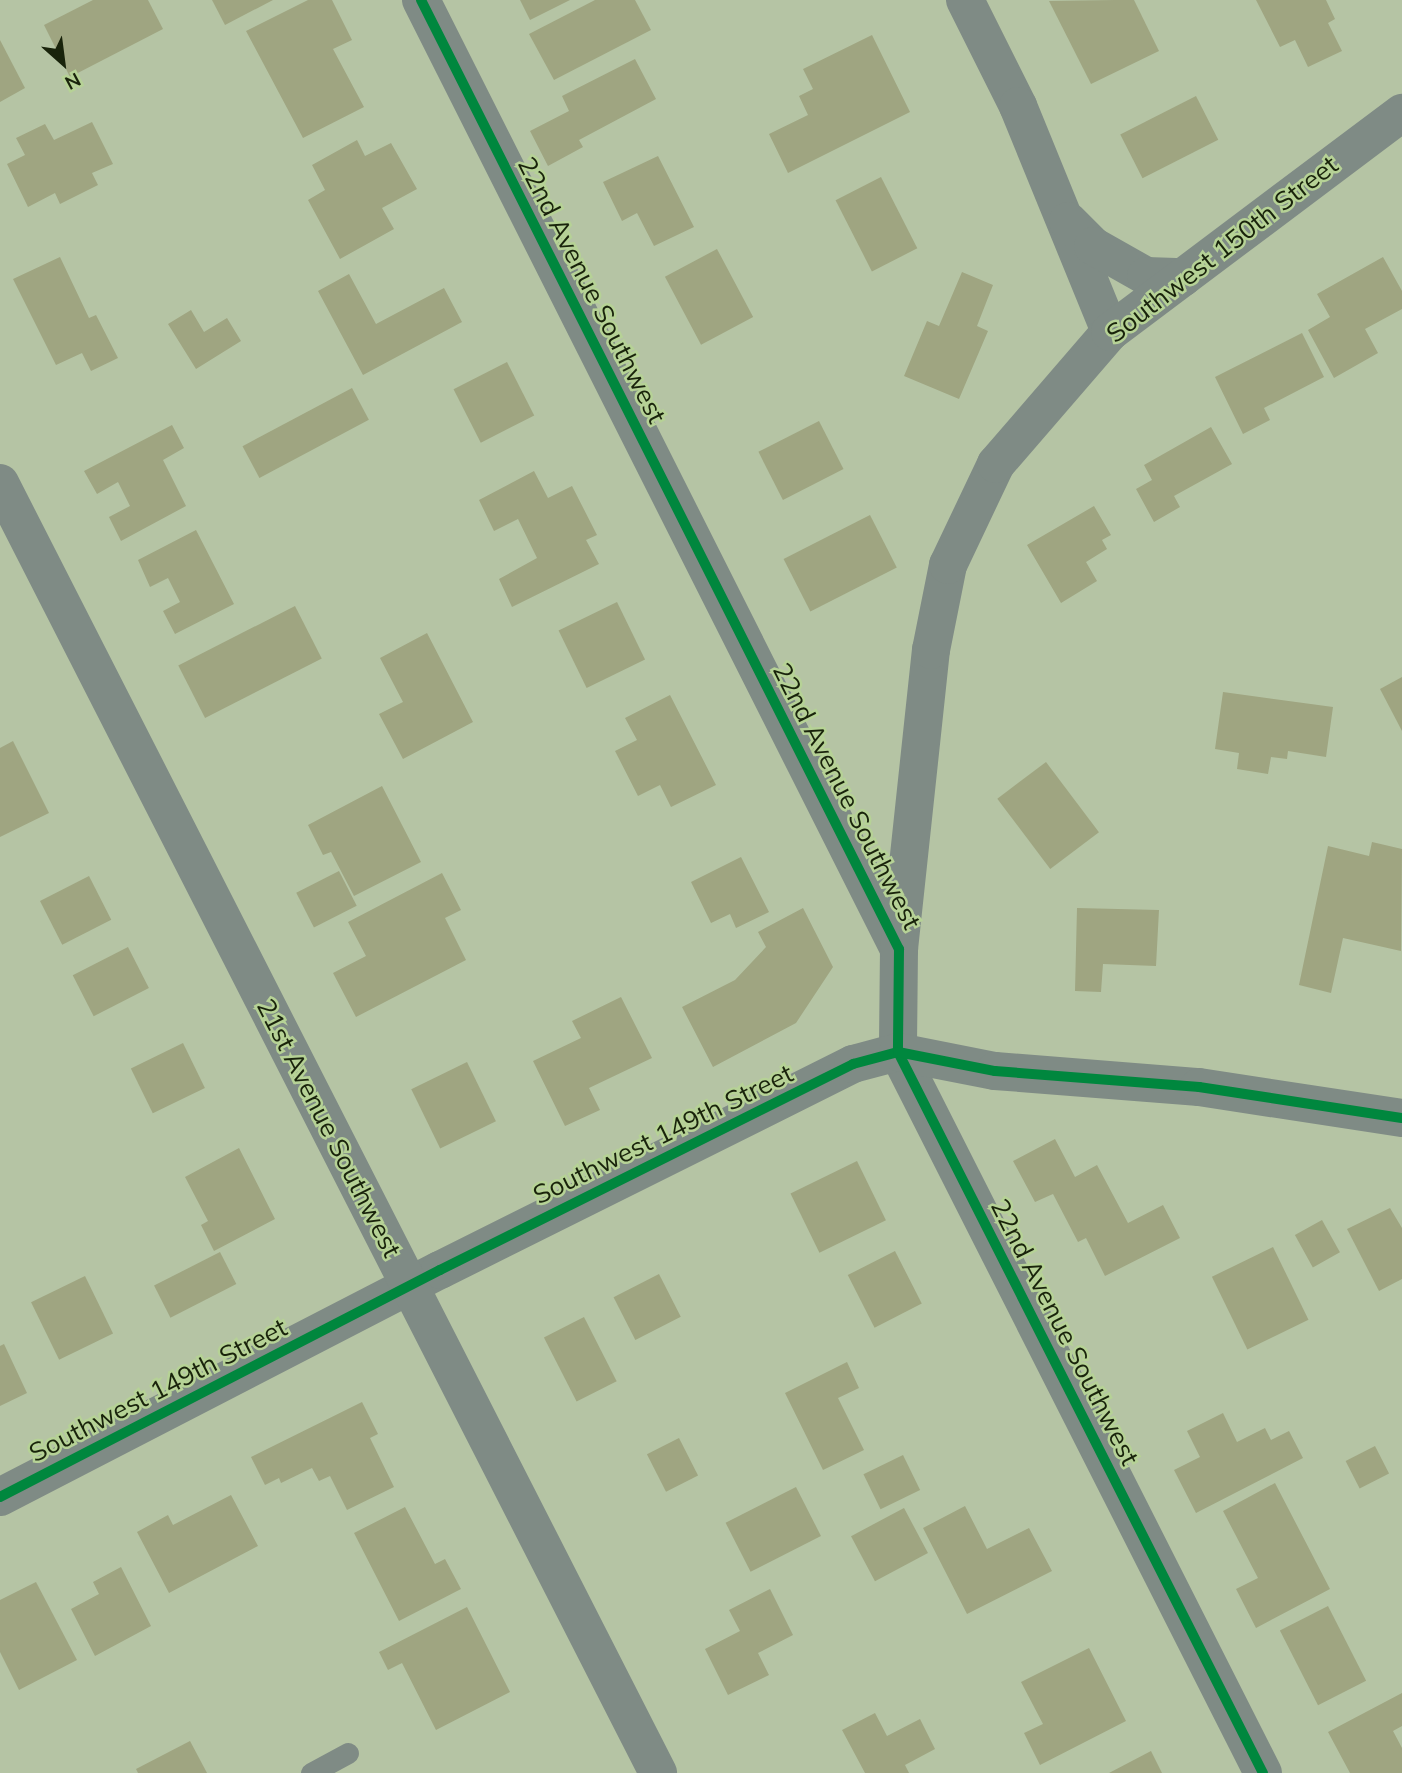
<!DOCTYPE html>
<html>
<head>
<meta charset="utf-8">
<style>
	body { margin:0 }
	#map { position:relative; width:1402px; height:1773px; overflow:hidden; background:#b5c4a4; font-family:Mulish,sans-serif }
	div>[style] { position:absolute }
	[style*='--x'] { left:calc(var(--x)*1px); top:calc(var(--y)*1px); width:calc(var(--w)*1px); rotate:calc(var(--a)*1deg) }
	.building>* { inset:0; background:#9fa581; transform-origin:0 0 }
	.service>* { height:21px; margin:-10.5px; padding:0 10.5px; transform-origin:10.5px; border-radius:10.5px; background:#7f8b85 }
	.minor>* { height:38px; margin:-19px; padding:0 19px; transform-origin:19px; border-radius:19px; background:#7f8b85 }
	.tertiary>* { height:38px; margin:-19px; padding:0 19px; transform-origin:19px; border-radius:19px; background:#7f8b85 }
	.cycleway>* { height:10px; margin:-5px; padding:0 5px; transform-origin:5px; border-radius:5px; background:#00873e }
	span { translate:-50% -50%; white-space:nowrap; text-align:center; line-height:1.15; -webkit-text-stroke:5px #b6d296; paint-order:stroke }
	.street-label { font-size:26px; color:#19230b }
	.north { position:absolute; left:28px; top:28px; width:70px; height:70px; -webkit-text-stroke:5px #b6d296; paint-order:stroke; rotate:152deg; font-size:19px; font-weight:700; line-height:28px; text-align:center; color:#19230b }
	.north::after { content:''; display:block; margin:auto; width:24px; height:32px; background:#19230b; clip-path:polygon(50% 0,100% 100%,50% 72%,0 100%) }
</style>
</head>
<body>
<div id="map">
	<div class="building">
		<i style="clip-path:polygon(93px 0,148px 0,163px 29px,70px 77px,44px 25px)"></i>
		<i style="clip-path:polygon(212px 0,273px 0,225px 25px)"></i>
		<i style="clip-path:polygon(308px 0,332px 0,352px 40px,333px 49px,364px 107px,303px 138px,246px 31px)"></i>
		<i style="clip-path:polygon(520px 0,570px 0,530px 20px)"></i>
		<i style="clip-path:polygon(595px 0,635px 0,651px 30px,554px 80px,529px 34px)"></i>
		<i style="clip-path:polygon(1115px 0,1134px 0,1159px 51px,1091px 84px,1049px 1px)"></i>
		<i style="clip-path:polygon(1256px 0,1326px 0,1335px 19px,1328px 23px,1342px 51px,1308px 67px,1295px 40px,1280px 47px)"></i>
		<i style="clip-path:polygon(872px 35px,910px 112px,788px 173px,769px 134px,808px 115px,799px 96px,813px 89px,803px 69px)"></i>
		<i style="clip-path:polygon(0 40px,25px 88px,0 102px)"></i>
		<i style="clip-path:polygon(635px 59px,656px 99px,579px 140px,583px 147px,548px 166px,530px 131px,569px 111px,562px 96px)"></i>
		<i style="left:1196px;top:96px;width:49px;height:85px;rotate:63deg"></i>
		<i style="clip-path:polygon(92px 122px,113px 164px,92px 173px,98px 185px,60px 204px,55px 193px,28px 207px,7px 164px,25px 155px,16px 138px,45px 124px,54px 140px)"></i>
		<i style="clip-path:polygon(357px 140px,365px 156px,391px 143px,417px 189px,382px 208px,394px 229px,340px 259px,308px 200px,325px 190px,312px 165px)"></i>
		<i style="clip-path:polygon(658px 156px,694px 227px,654px 246px,637px 213px,622px 221px,603px 182px)"></i>
		<i style="left:881px;top:177px;width:80px;height:51px;rotate:63deg"></i>
		<i style="left:717px;top:249px;width:77px;height:59px;rotate:62deg"></i>
		<i style="clip-path:polygon(60px 257px,89px 318px,96px 315px,118px 358px,91px 371px,82px 353px,56px 365px,13px 279px)"></i>
		<i style="clip-path:polygon(1383px 257px,1402px 291px,1402px 309px,1365px 329px,1378px 353px,1334px 378px,1308px 330px,1330px 317px,1317px 294px)"></i>
		<i style="clip-path:polygon(962px 272px,993px 285px,977px 326px,988px 331px,959px 399px,904px 376px,927px 321px,939px 326px)"></i>
		<i style="clip-path:polygon(349px 274px,376px 324px,444px 288px,462px 322px,363px 375px,318px 291px)"></i>
		<i style="clip-path:polygon(191px 310px,204px 332px,227px 318px,241px 341px,196px 369px,168px 324px)"></i>
		<i style="clip-path:polygon(1302px 333px,1324px 377px,1264px 408px,1270px 420px,1243px 434px,1215px 377px)"></i>
		<i style="left:507px;top:362px;width:60px;height:60px;rotate:63deg"></i>
		<i style="left:352px;top:388px;width:36px;height:124px;rotate:62deg"></i>
		<i style="left:819px;top:421px;width:54px;height:68px;rotate:63deg"></i>
		<i style="clip-path:polygon(172px 425px,184px 448px,163px 460px,186px 506px,121px 541px,109px 517px,130px 506px,118px 482px,97px 494px,84px 471px)"></i>
		<i style="clip-path:polygon(1211px 427px,1232px 464px,1174px 496px,1180px 507px,1154px 522px,1136px 489px,1152px 480px,1144px 465px)"></i>
		<i style="clip-path:polygon(534px 471px,548px 498px,572px 486px,597px 535px,586px 540px,599px 564px,512px 607px,499px 579px,537px 558px,518px 519px,494px 531px,479px 500px)"></i>
		<i style="clip-path:polygon(1094px 506px,1111px 535px,1102px 540px,1107px 549px,1086px 562px,1097px 581px,1061px 603px,1027px 545px)"></i>
		<i style="left:870px;top:515px;width:59px;height:97px;rotate:63deg"></i>
		<i style="clip-path:polygon(196px 530px,234px 604px,175px 634px,163px 611px,180px 602px,168px 578px,150px 587px,138px 560px)"></i>
		<i style="left:617px;top:602px;width:64px;height:65px;rotate:64deg"></i>
		<i style="left:295px;top:606px;width:59px;height:131px;rotate:63deg"></i>
		<i style="clip-path:polygon(427px 633px,473px 722px,403px 759px,379px 714px,403px 702px,380px 658px)"></i>
		<i style="clip-path:polygon(1402px 677px,1402px 731px,1380px 689px)"></i>
		<i style="clip-path:polygon(1223px 692px,1333px 707px,1326px 757px,1288px 751px,1287px 759px,1271px 757px,1268px 774px,1237px 769px,1239px 753px,1215px 749px)"></i>
		<i style="clip-path:polygon(670px 695px,716px 785px,671px 807px,660px 785px,638px 796px,615px 751px,637px 740px,625px 718px)"></i>
		<i style="clip-path:polygon(13px 741px,49px 813px,0 837px,0 748px)"></i>
		<i style="left:1046px;top:762px;width:88px;height:61px;rotate:53deg"></i>
		<i style="clip-path:polygon(382px 786px,421px 862px,354px 896px,331px 852px,323px 855px,308px 825px)"></i>
		<i style="clip-path:polygon(1372px 842px,1402px 849px,1401px 951px,1343px 938px,1331px 993px,1299px 985px,1328px 846px,1369px 856px)"></i>
		<i style="clip-path:polygon(741px 857px,769px 912px,736px 928px,730px 914px,711px 923px,691px 882px)"></i>
		<i style="left:339px;top:871px;width:39px;height:48px;rotate:63deg"></i>
		<i style="clip-path:polygon(442px 873px,461px 910px,445px 918px,466px 960px,356px 1017px,333px 973px,366px 956px,348px 922px)"></i>
		<i style="left:89px;top:876px;width:49px;height:55px;rotate:63deg"></i>
		<i style="clip-path:polygon(803px 908px,833px 967px,796px 1023px,713px 1067px,682px 1007px,735px 980px,766px 947px,758px 932px)"></i>
		<i style="clip-path:polygon(1077px 908px,1159px 910px,1156px 966px,1103px 964px,1101px 992px,1075px 991px)"></i>
		<i style="left:128px;top:947px;width:46px;height:62px;rotate:63deg"></i>
		<i style="clip-path:polygon(621px 997px,652px 1058px,589px 1088px,600px 1110px,565px 1126px,533px 1061px,581px 1038px,572px 1021px)"></i>
		<i style="left:183px;top:1043px;width:50px;height:58px;rotate:64deg"></i>
		<i style="left:467px;top:1062px;width:66px;height:62px;rotate:64deg"></i>
		<i style="clip-path:polygon(1055px 1139px,1075px 1177px,1097px 1165px,1128px 1223px,1163px 1205px,1180px 1238px,1105px 1276px,1086px 1238px,1078px 1242px,1053px 1194px,1035px 1202px,1013px 1161px)"></i>
		<i style="clip-path:polygon(239px 1148px,275px 1219px,214px 1251px,201px 1225px,208px 1221px,185px 1177px)"></i>
		<i style="left:857px;top:1161px;width:66px;height:74px;rotate:64deg"></i>
		<i style="clip-path:polygon(1390px 1208px,1402px 1228px,1402px 1279px,1379px 1291px,1347px 1229px)"></i>
		<i style="left:1322px;top:1220px;width:37px;height:31px;rotate:61deg"></i>
		<i style="left:1273px;top:1247px;width:81px;height:68px;rotate:64deg"></i>
		<i style="left:895px;top:1251px;width:59px;height:53px;rotate:63deg"></i>
		<i style="left:220px;top:1252px;width:36px;height:74px;rotate:63deg"></i>
		<i style="left:659px;top:1274px;width:48px;height:51px;rotate:63deg"></i>
		<i style="left:85px;top:1276px;width:64px;height:60px;rotate:64deg"></i>
		<i style="left:584px;top:1317px;width:72px;height:45px;rotate:63deg"></i>
		<i style="clip-path:polygon(4px 1344px,27px 1393px,0 1406px,0 1346px)"></i>
		<i style="clip-path:polygon(847px 1362px,859px 1388px,838px 1398px,864px 1450px,823px 1470px,785px 1393px)"></i>
		<i style="clip-path:polygon(362px 1402px,378px 1434px,370px 1438px,394px 1487px,347px 1510px,330px 1476px,319px 1481px,312px 1468px,281px 1483px,279px 1478px,265px 1485px,251px 1457px)"></i>
		<i style="clip-path:polygon(1223px 1413px,1237px 1442px,1265px 1428px,1271px 1440px,1289px 1431px,1303px 1458px,1196px 1513px,1174px 1470px,1200px 1457px,1187px 1431px)"></i>
		<i style="left:679px;top:1438px;width:42px;height:36px;rotate:63deg"></i>
		<i style="left:1375px;top:1446px;width:31px;height:33px;rotate:63deg"></i>
		<i style="left:903px;top:1455px;width:39px;height:44px;rotate:64deg"></i>
		<i style="clip-path:polygon(1275px 1483px,1330px 1589px,1256px 1628px,1236px 1589px,1258px 1578px,1223px 1511px)"></i>
		<i style="left:796px;top:1487px;width:55px;height:79px;rotate:63deg"></i>
		<i style="clip-path:polygon(231px 1495px,258px 1546px,169px 1593px,137px 1532px,168px 1515px,173px 1525px)"></i>
		<i style="clip-path:polygon(965px 1506px,987px 1549px,1029px 1528px,1052px 1571px,967px 1614px,923px 1528px)"></i>
		<i style="clip-path:polygon(405px 1507px,435px 1564px,445px 1559px,461px 1589px,399px 1621px,354px 1533px)"></i>
		<i style="left:904px;top:1508px;width:51px;height:60px;rotate:62deg"></i>
		<i style="clip-path:polygon(121px 1567px,151px 1626px,95px 1656px,71px 1609px,99px 1594px,93px 1582px)"></i>
		<i style="clip-path:polygon(36px 1582px,77px 1660px,19px 1690px,0 1652px,0 1600px)"></i>
		<i style="clip-path:polygon(770px 1589px,793px 1635px,758px 1653px,769px 1675px,728px 1695px,705px 1649px,740px 1631px,729px 1610px)"></i>
		<i style="left:1328px;top:1606px;width:84px;height:54px;rotate:63deg"></i>
		<i style="clip-path:polygon(467px 1607px,510px 1692px,436px 1730px,402px 1663px,388px 1670px,379px 1652px)"></i>
		<i style="clip-path:polygon(1089px 1648px,1126px 1721px,1040px 1765px,1024px 1733px,1043px 1724px,1021px 1682px)"></i>
		<i style="clip-path:polygon(1402px 1693px,1402px 1726px,1393px 1731px,1402px 1748px,1402px 1773px,1350px 1773px,1328px 1732px)"></i>
		<i style="clip-path:polygon(875px 1713px,887px 1736px,920px 1719px,935px 1749px,905px 1765px,909px 1773px,865px 1773px,842px 1730px)"></i>
		<i style="clip-path:polygon(190px 1741px,207px 1773px,138px 1773px,136px 1769px)"></i>
		<i style="clip-path:polygon(1151px 1751px,1162px 1773px,1109px 1773px)"></i>
	</div>
	<div class="service">
		<i style="--x:311;--y:1773;--w:42;--a:-28.4"></i>
	</div>
	<div class="minor">
		<i style="--x:421;--y:0;--w:1063;--a:63.27"></i>
		<i style="--x:899;--y:949;--w:103;--a:90.6"></i>
		<i style="--x:898;--y:1052;--w:808;--a:63.15"></i>
		<i style="--x:965;--y:0;--w:119;--a:63.4"></i>
		<i style="--x:1018;--y:106;--w:244;--a:67.8"></i>
		<i style="--x:1068;--y:221;--w:35;--a:45"></i>
		<i style="--x:1093;--y:246;--w:61;--a:29.5"></i>
		<i style="--x:1146;--y:276;--w:37;--a:2"></i>
		<i style="--x:899;--y:949;--w:301;--a:-83.9"></i>
		<i style="--x:931;--y:650;--w:87;--a:-78.7"></i>
		<i style="--x:948;--y:565;--w:112;--a:-64.6"></i>
		<i style="--x:996;--y:464;--w:174;--a:-49.2"></i>
		<i style="--x:1110;--y:332;--w:365;--a:-36.9"></i>
		<i style="--x:0;--y:1497;--w:495;--a:-27.3"></i>
		<i style="--x:440;--y:1270;--w:462;--a:-26.5"></i>
		<i style="--x:853;--y:1064;--w:47;--a:-14.9"></i>
		<i style="--x:898;--y:1052;--w:99;--a:11.1"></i>
		<i style="--x:995;--y:1071;--w:205;--a:4.5"></i>
		<i style="--x:1199;--y:1087;--w:205;--a:8.7"></i>
	</div>
	<div class="tertiary">
		<i style="--x:0;--y:483;--w:1448;--a:62.97"></i>
	</div>
	<div class="cycleway">
		<i style="--x:421;--y:0;--w:1063;--a:63.27"></i>
		<i style="--x:899;--y:949;--w:103;--a:90.6"></i>
		<i style="--x:898;--y:1052;--w:808;--a:63.15"></i>
		<i style="--x:0;--y:1497;--w:495;--a:-27.3"></i>
		<i style="--x:440;--y:1270;--w:462;--a:-26.5"></i>
		<i style="--x:853;--y:1064;--w:47;--a:-14.9"></i>
		<i style="--x:898;--y:1052;--w:99;--a:11.1"></i>
		<i style="--x:995;--y:1071;--w:205;--a:4.5"></i>
		<i style="--x:1199;--y:1087;--w:205;--a:8.7"></i>
	</div>
	<div class="street-label">
		<span style="left:1222px;top:249px;rotate:-38deg">Southwest 150th Street</span>
		<span style="left:592px;top:290px;rotate:63deg">22nd Avenue Southwest</span>
		<span style="left:847px;top:796px;rotate:63deg">22nd Avenue Southwest</span>
		<span style="left:329px;top:1128px;rotate:63deg">21st Avenue Southwest</span>
		<span style="left:663px;top:1134px;rotate:-26deg">Southwest 149th Street</span>
		<span style="left:1065px;top:1332px;rotate:63deg">22nd Avenue Southwest</span>
		<span style="left:158px;top:1390px;rotate:-27deg">Southwest 149th Street</span>
	</div>
	<div class="north">N</div>
</div>
</body>
</html>
